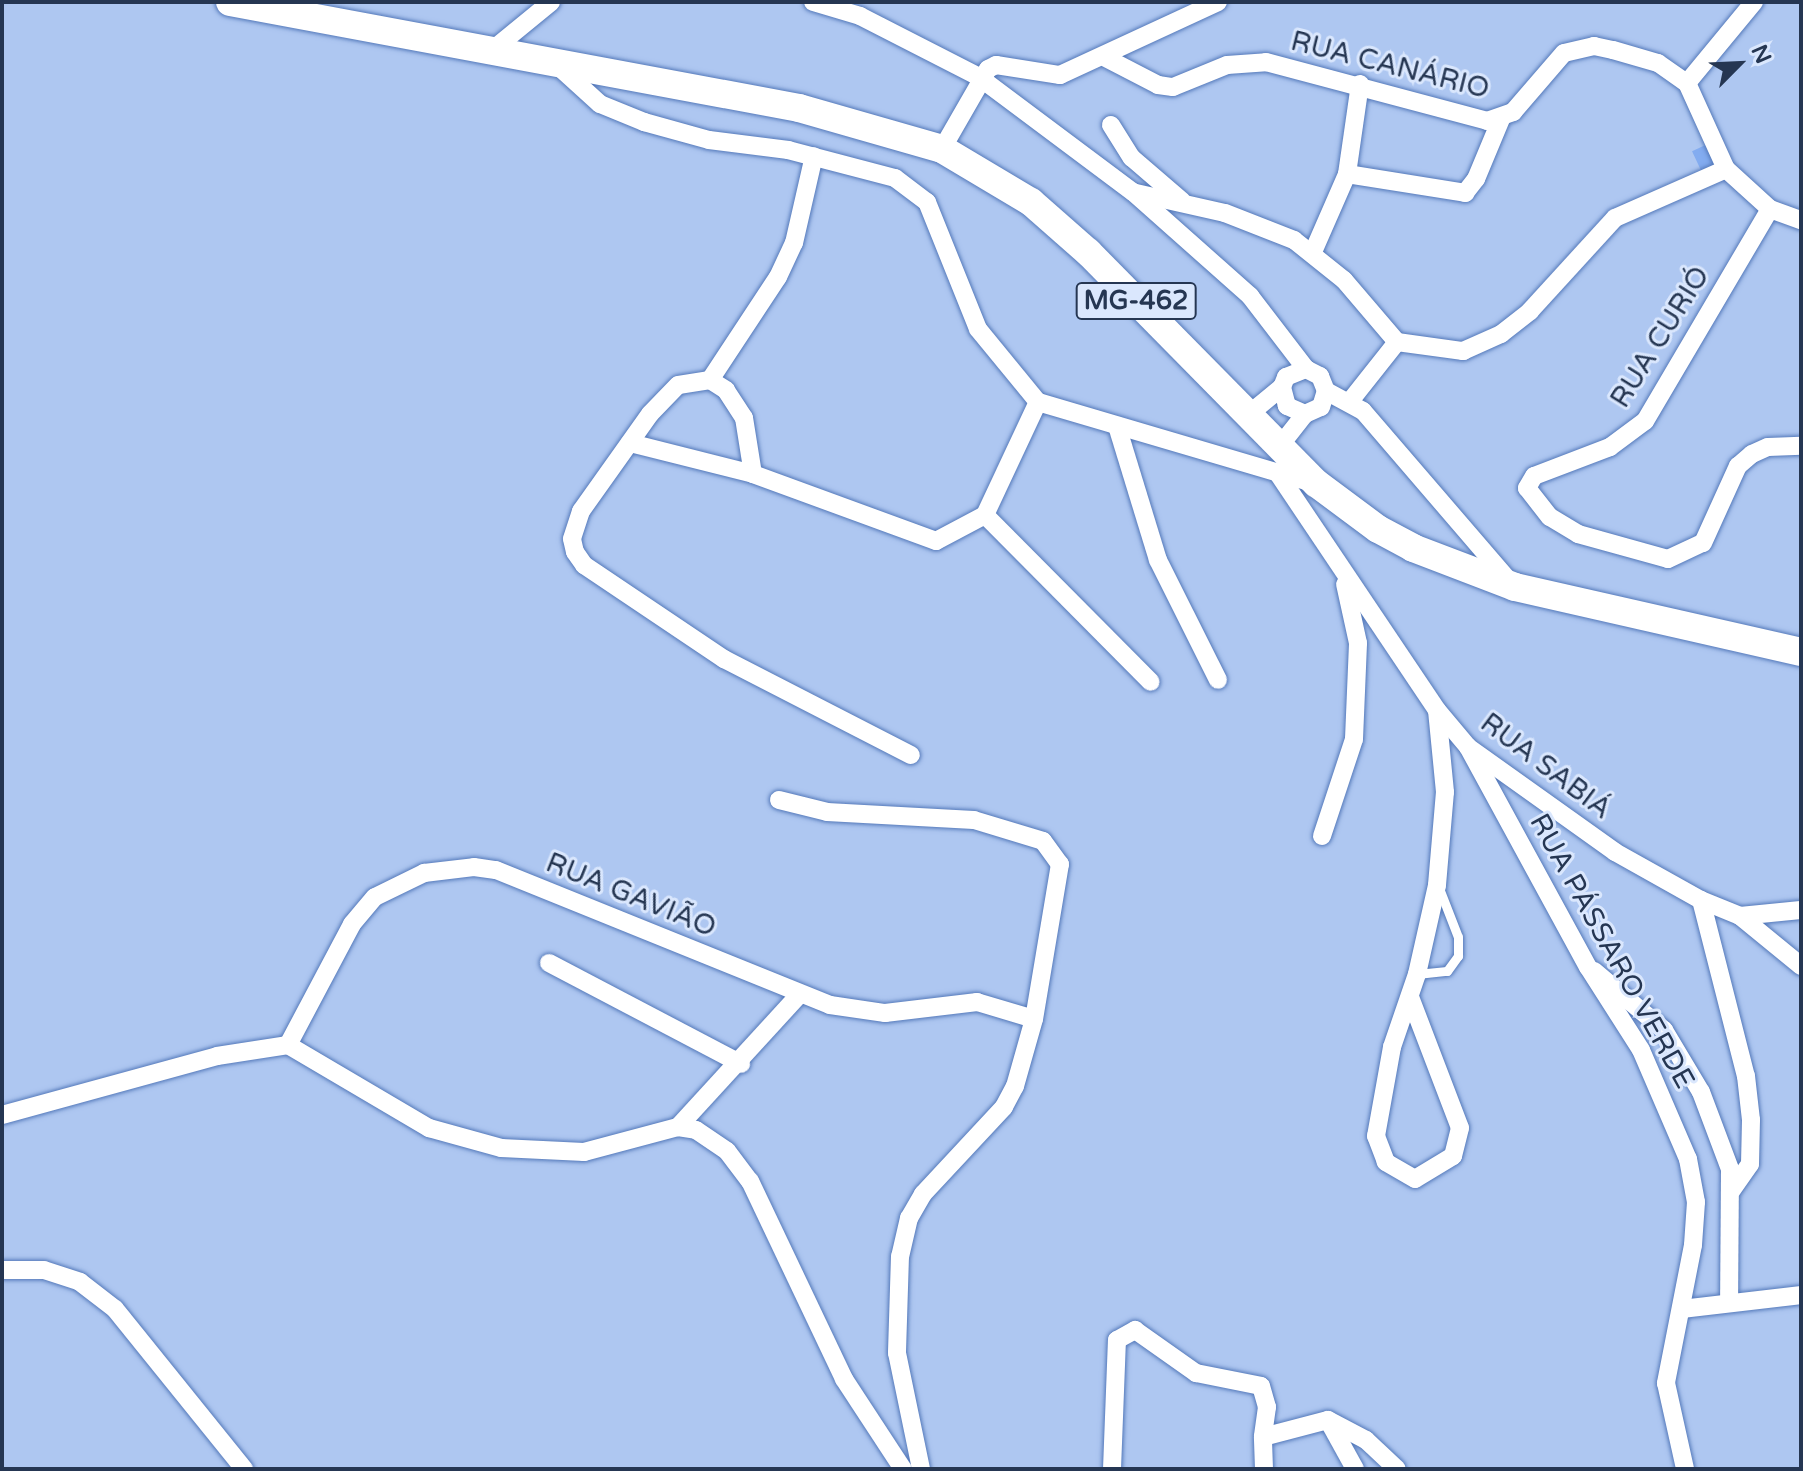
<!DOCTYPE html>
<html>
<head>
<meta charset="utf-8">
<style>
	body { margin:0 }
	#map { position:relative; width:1803px; height:1471px; overflow:hidden; background:#aec7f1; font-family:"Varela Round",sans-serif }
	div>[style] { position:absolute }
	[style*='--x'] { left:calc(var(--x)*1px); top:calc(var(--y)*1px); width:calc(var(--w)*1px); rotate:calc(var(--a)*1deg) }
	.building>* { inset:0; background:#83acf0; transform-origin:0 0 }
	.roads { filter:drop-shadow(0 0 2px #5479ba) drop-shadow(0 0 2px #5479ba) }
	.service>* { height:9px; margin:-4.5px; padding:0 4.5px; transform-origin:4.5px; border-radius:4.5px; background:#fff }
	.minor>* { height:18px; margin:-9px; padding:0 9px; transform-origin:9px; border-radius:9px; background:#fff }
	.primary>* { height:28px; margin:-14px; padding:0 14px; transform-origin:14px; border-radius:14px; background:#fff }
	span { translate:-50% -50%; white-space:nowrap; text-align:center; line-height:1.15; -webkit-text-stroke:6px #dae7fd; paint-order:stroke }
	.shield-label span { padding:2px 6px; background:#dae7fd; border:2px solid; border-radius:6px; -webkit-text-stroke-width:0 }
	.shield-label { font-size:26px; color:#253652; font-weight:700 }
	.street-label { font-size:28px; color:#253652 }
	.frame { position:absolute; inset:0; border:4px solid #253652; pointer-events:none }
	.north { position:absolute; left:1699px; top:24px; width:80px; height:80px; -webkit-text-stroke:6px #dae7fd; paint-order:stroke; rotate:66deg; font-size:22px; font-weight:700; line-height:32px; text-align:center; color:#253652 }
	.north::after { content:''; display:block; margin:auto; width:28px; height:36px; background:#253652; clip-path:polygon(50% 0,100% 100%,50% 72%,0 100%) }
</style>
</head>
<body>
<div id="map">
	<div class="building">
		<i style="left:1712px;top:142px;width:29px;height:22px;rotate:65deg"></i>
	</div>
	<div class="roads">
		<div class="service">
			<i style="--x:1417;--y:974;--w:30;--a:-6"></i>
			<i style="--x:1447;--y:971;--w:19;--a:-54"></i>
			<i style="--x:1458;--y:956;--w:19;--a:-90"></i>
			<i style="--x:1458;--y:937;--w:53;--a:-111.2"></i>
		</div>
		<div class="minor">
			<i style="--x:813;--y:2;--w:49;--a:16.6"></i>
			<i style="--x:860;--y:16;--w:134;--a:27.1"></i>
			<i style="--x:979;--y:77;--w:192;--a:36.8"></i>
			<i style="--x:1133;--y:192;--w:157;--a:41.6"></i>
			<i style="--x:1250;--y:296;--w:92;--a:52.5"></i>
			<i style="--x:1306;--y:369;--w:16;--a:27"></i>
			<i style="--x:1320;--y:376;--w:16;--a:68"></i>
			<i style="--x:1326;--y:391;--w:42;--a:28.4"></i>
			<i style="--x:1363;--y:411;--w:227;--a:49.3"></i>
			<i style="--x:490;--y:52;--w:79;--a:-39.3"></i>
			<i style="--x:1104;--y:57;--w:61;--a:27.4"></i>
			<i style="--x:1158;--y:85;--w:15;--a:8"></i>
			<i style="--x:1173;--y:87;--w:58;--a:-22.2"></i>
			<i style="--x:1227;--y:65;--w:39;--a:-4"></i>
			<i style="--x:1266;--y:62;--w:229;--a:14.9"></i>
			<i style="--x:1487;--y:121;--w:28;--a:-19"></i>
			<i style="--x:1513;--y:112;--w:78;--a:-49.2"></i>
			<i style="--x:1564;--y:53;--w:31;--a:-13"></i>
			<i style="--x:1594;--y:46;--w:19;--a:12"></i>
			<i style="--x:1613;--y:50;--w:47;--a:16.1"></i>
			<i style="--x:1658;--y:63;--w:35;--a:35"></i>
			<i style="--x:1687;--y:83;--w:94;--a:65.6"></i>
			<i style="--x:1726;--y:169;--w:59;--a:42.3"></i>
			<i style="--x:1770;--y:209;--w:33;--a:20"></i>
			<i style="--x:557;--y:65;--w:58;--a:42.2"></i>
			<i style="--x:600;--y:104;--w:48;--a:22.2"></i>
			<i style="--x:644;--y:122;--w:67;--a:15.5"></i>
			<i style="--x:709;--y:140;--w:80;--a:7.2"></i>
			<i style="--x:788;--y:150;--w:111;--a:14.7"></i>
			<i style="--x:895;--y:178;--w:40;--a:37"></i>
			<i style="--x:927;--y:202;--w:137;--a:68.1"></i>
			<i style="--x:978;--y:329;--w:94;--a:50.6"></i>
			<i style="--x:1038;--y:402;--w:287;--a:16.4"></i>
			<i style="--x:1687;--y:83;--w:105;--a:-50.4"></i>
			<i style="--x:1111;--y:125;--w:39;--a:58"></i>
			<i style="--x:1132;--y:158;--w:66;--a:40.7"></i>
			<i style="--x:942;--y:149;--w:92;--a:-60.1"></i>
			<i style="--x:988;--y:69;--w:9;--a:-27"></i>
			<i style="--x:996;--y:65;--w:65;--a:8.9"></i>
			<i style="--x:1060;--y:75;--w:174;--a:-24.8"></i>
			<i style="--x:1347;--y:174;--w:120;--a:9.1"></i>
			<i style="--x:1465;--y:193;--w:18;--a:-52"></i>
			<i style="--x:1476;--y:179;--w:65;--a:-67.4"></i>
			<i style="--x:1136;--y:193;--w:91;--a:12.7"></i>
			<i style="--x:1225;--y:213;--w:74;--a:21.4"></i>
			<i style="--x:1294;--y:240;--w:64;--a:38.7"></i>
			<i style="--x:1344;--y:280;--w:82;--a:49.5"></i>
			<i style="--x:1397;--y:342;--w:67;--a:7.8"></i>
			<i style="--x:1463;--y:351;--w:42;--a:-24.1"></i>
			<i style="--x:1501;--y:334;--w:37;--a:-38"></i>
			<i style="--x:1530;--y:311;--w:126;--a:-47.6"></i>
			<i style="--x:1615;--y:218;--w:121;--a:-23.8"></i>
			<i style="--x:1770;--y:209;--w:246;--a:120.5"></i>
			<i style="--x:1645;--y:421;--w:44;--a:143.4"></i>
			<i style="--x:1610;--y:447;--w:81;--a:159.1"></i>
			<i style="--x:1534;--y:476;--w:14;--a:120"></i>
			<i style="--x:1527;--y:488;--w:37;--a:52"></i>
			<i style="--x:1550;--y:517;--w:33;--a:31"></i>
			<i style="--x:1578;--y:534;--w:93;--a:15.5"></i>
			<i style="--x:1668;--y:559;--w:38;--a:-25"></i>
			<i style="--x:1703;--y:543;--w:85;--a:-65.6"></i>
			<i style="--x:1738;--y:466;--w:18;--a:-41"></i>
			<i style="--x:1752;--y:454;--w:17;--a:-24"></i>
			<i style="--x:1768;--y:447;--w:33;--a:-2"></i>
			<i style="--x:1313;--y:252;--w:85;--a:-66.4"></i>
			<i style="--x:1347;--y:174;--w:91;--a:-81.8"></i>
			<i style="--x:710;--y:380;--w:123;--a:-56.6"></i>
			<i style="--x:778;--y:277;--w:38;--a:-65"></i>
			<i style="--x:794;--y:243;--w:89;--a:-77.1"></i>
			<i style="--x:1351;--y:400;--w:74;--a:-51.6"></i>
			<i style="--x:1305;--y:414;--w:20;--a:-156"></i>
			<i style="--x:1287;--y:406;--w:20;--a:-105"></i>
			<i style="--x:1282;--y:387;--w:11;--a:-68"></i>
			<i style="--x:1286;--y:377;--w:22;--a:-22"></i>
			<i style="--x:1248;--y:415;--w:44;--a:-39.5"></i>
			<i style="--x:1117;--y:426;--w:140;--a:73"></i>
			<i style="--x:1158;--y:560;--w:134;--a:63.4"></i>
			<i style="--x:630;--y:443;--w:127;--a:14.1"></i>
			<i style="--x:753;--y:474;--w:195;--a:20.1"></i>
			<i style="--x:936;--y:541;--w:55;--a:-28"></i>
			<i style="--x:985;--y:515;--w:125;--a:-64.9"></i>
			<i style="--x:1279;--y:447;--w:42;--a:-51.8"></i>
			<i style="--x:1305;--y:414;--w:17;--a:-24"></i>
			<i style="--x:1321;--y:407;--w:17;--a:-73"></i>
			<i style="--x:753;--y:474;--w:57;--a:-99.1"></i>
			<i style="--x:744;--y:418;--w:33;--a:-123"></i>
			<i style="--x:726;--y:390;--w:19;--a:-148"></i>
			<i style="--x:710;--y:380;--w:32;--a:171"></i>
			<i style="--x:678;--y:385;--w:40;--a:134"></i>
			<i style="--x:650;--y:414;--w:119;--a:125.4"></i>
			<i style="--x:581;--y:511;--w:29;--a:108"></i>
			<i style="--x:572;--y:539;--w:13;--a:77"></i>
			<i style="--x:575;--y:552;--w:16;--a:55"></i>
			<i style="--x:584;--y:565;--w:169;--a:33.9"></i>
			<i style="--x:724;--y:659;--w:210;--a:27.2"></i>
			<i style="--x:1279;--y:475;--w:283;--a:56.1"></i>
			<i style="--x:1437;--y:710;--w:48;--a:50"></i>
			<i style="--x:1468;--y:747;--w:181;--a:35.5"></i>
			<i style="--x:1615;--y:852;--w:98;--a:29.2"></i>
			<i style="--x:1701;--y:900;--w:42;--a:22.3"></i>
			<i style="--x:1740;--y:916;--w:61;--a:-5.6"></i>
			<i style="--x:985;--y:515;--w:235;--a:45.2"></i>
			<i style="--x:1468;--y:747;--w:251;--a:61.4"></i>
			<i style="--x:1588;--y:967;--w:98;--a:57.4"></i>
			<i style="--x:1641;--y:1050;--w:119;--a:66.7"></i>
			<i style="--x:1688;--y:1159;--w:44;--a:79.5"></i>
			<i style="--x:1696;--y:1202;--w:43;--a:94"></i>
			<i style="--x:1693;--y:1245;--w:141;--a:101.1"></i>
			<i style="--x:1666;--y:1383;--w:88;--a:77.5"></i>
			<i style="--x:779;--y:800;--w:49;--a:14"></i>
			<i style="--x:827;--y:812;--w:147;--a:3.1"></i>
			<i style="--x:974;--y:820;--w:72;--a:16.9"></i>
			<i style="--x:1043;--y:841;--w:29;--a:54"></i>
			<i style="--x:1060;--y:864;--w:157;--a:99.5"></i>
			<i style="--x:1034;--y:1019;--w:70;--a:105.8"></i>
			<i style="--x:1015;--y:1086;--w:24;--a:118"></i>
			<i style="--x:1004;--y:1107;--w:119;--a:133"></i>
			<i style="--x:923;--y:1194;--w:28;--a:120"></i>
			<i style="--x:909;--y:1218;--w:39;--a:103"></i>
			<i style="--x:900;--y:1256;--w:97;--a:91.8"></i>
			<i style="--x:897;--y:1353;--w:118;--a:78.3"></i>
			<i style="--x:1322;--y:836;--w:102;--a:-71.7"></i>
			<i style="--x:1354;--y:739;--w:96;--a:-87.6"></i>
			<i style="--x:1358;--y:643;--w:60;--a:-102.4"></i>
			<i style="--x:1701;--y:900;--w:182;--a:75.7"></i>
			<i style="--x:1746;--y:1076;--w:44;--a:83.5"></i>
			<i style="--x:1751;--y:1120;--w:44;--a:91.3"></i>
			<i style="--x:1750;--y:1164;--w:32;--a:125"></i>
			<i style="--x:1740;--y:916;--w:79;--a:39.3"></i>
			<i style="--x:549;--y:963;--w:217;--a:27.7"></i>
			<i style="--x:1594;--y:971;--w:92;--a:40.1"></i>
			<i style="--x:1664;--y:1030;--w:72;--a:59.2"></i>
			<i style="--x:1701;--y:1092;--w:82;--a:69.4"></i>
			<i style="--x:1730;--y:1169;--w:134;--a:90.4"></i>
			<i style="--x:1410;--y:997;--w:140;--a:69.1"></i>
			<i style="--x:1460;--y:1128;--w:29;--a:104"></i>
			<i style="--x:1453;--y:1156;--w:44;--a:148.8"></i>
			<i style="--x:1415;--y:1179;--w:34;--a:-150"></i>
			<i style="--x:1386;--y:1162;--w:28;--a:-111"></i>
			<i style="--x:1376;--y:1136;--w:90;--a:-79.8"></i>
			<i style="--x:1392;--y:1047;--w:77;--a:-71.1"></i>
			<i style="--x:1417;--y:974;--w:91;--a:-77.3"></i>
			<i style="--x:1437;--y:885;--w:93;--a:-85.1"></i>
			<i style="--x:1445;--y:792;--w:82;--a:-95.6"></i>
			<i style="--x:288;--y:1045;--w:137;--a:-62.1"></i>
			<i style="--x:352;--y:924;--w:35;--a:-50"></i>
			<i style="--x:375;--y:897;--w:55;--a:-26.1"></i>
			<i style="--x:424;--y:873;--w:50;--a:-6.8"></i>
			<i style="--x:474;--y:867;--w:22;--a:8"></i>
			<i style="--x:496;--y:870;--w:360;--a:22"></i>
			<i style="--x:830;--y:1005;--w:56;--a:8.3"></i>
			<i style="--x:885;--y:1013;--w:93;--a:-6.8"></i>
			<i style="--x:977;--y:1002;--w:59;--a:16.6"></i>
			<i style="--x:2;--y:1115;--w:223;--a:-15.3"></i>
			<i style="--x:217;--y:1056;--w:72;--a:-8.8"></i>
			<i style="--x:288;--y:1045;--w:164;--a:30.5"></i>
			<i style="--x:429;--y:1128;--w:75;--a:15.5"></i>
			<i style="--x:501;--y:1148;--w:83;--a:2.8"></i>
			<i style="--x:584;--y:1152;--w:97;--a:-14.9"></i>
			<i style="--x:678;--y:1127;--w:18;--a:9"></i>
			<i style="--x:696;--y:1130;--w:37;--a:34"></i>
			<i style="--x:727;--y:1151;--w:38;--a:53"></i>
			<i style="--x:750;--y:1181;--w:219;--a:64.6"></i>
			<i style="--x:844;--y:1379;--w:108;--a:56.8"></i>
			<i style="--x:678;--y:1127;--w:179;--a:-47.5"></i>
			<i style="--x:2;--y:1270;--w:42;--a:0"></i>
			<i style="--x:44;--y:1270;--w:38;--a:18"></i>
			<i style="--x:80;--y:1282;--w:44;--a:37.6"></i>
			<i style="--x:115;--y:1309;--w:206;--a:51.1"></i>
			<i style="--x:1682;--y:1309;--w:120;--a:-6.7"></i>
			<i style="--x:1328;--y:1420;--w:56;--a:61.1"></i>
			<i style="--x:1112;--y:1469;--w:129;--a:-87.8"></i>
			<i style="--x:1117;--y:1340;--w:21;--a:-29"></i>
			<i style="--x:1135;--y:1330;--w:75;--a:35.2"></i>
			<i style="--x:1196;--y:1373;--w:66;--a:11.3"></i>
			<i style="--x:1261;--y:1386;--w:22;--a:74"></i>
			<i style="--x:1267;--y:1407;--w:30;--a:98"></i>
			<i style="--x:1264;--y:1469;--w:32;--a:-92"></i>
			<i style="--x:1263;--y:1437;--w:67;--a:-14.7"></i>
			<i style="--x:1328;--y:1420;--w:43;--a:27.8"></i>
			<i style="--x:1366;--y:1440;--w:42;--a:43.1"></i>
		</div>
		<div class="primary">
			<i style="--x:230;--y:2;--w:579;--a:10.55"></i>
			<i style="--x:799;--y:108;--w:149;--a:16"></i>
			<i style="--x:942;--y:149;--w:104;--a:30.8"></i>
			<i style="--x:1031;--y:202;--w:76;--a:41.3"></i>
			<i style="--x:1088;--y:252;--w:325;--a:45.4"></i>
			<i style="--x:1316;--y:483;--w:77;--a:36.6"></i>
			<i style="--x:1378;--y:529;--w:40;--a:28"></i>
			<i style="--x:1413;--y:548;--w:109;--a:20.9"></i>
			<i style="--x:1515;--y:587;--w:293;--a:12.8"></i>
		</div>
	</div>
	<div class="shield-label">
		<span style="left:1136px;top:301px">MG-462</span>
	</div>
	<div class="street-label">
		<span style="left:1390px;top:65px;rotate:14deg">RUA CANÁRIO</span>
		<span style="left:1660px;top:337px;rotate:-58deg">RUA CURIÓ</span>
		<span style="left:1546px;top:766px;rotate:37deg">RUA SABIÁ</span>
		<span style="left:631px;top:895px;rotate:22deg">RUA GAVIÃO</span>
		<span style="left:1612px;top:951px;rotate:61deg">RUA PÁSSARO VERDE</span>
	</div>
	<div class="frame"></div>
	<div class="north">N</div>
</div>
</body>
</html>
